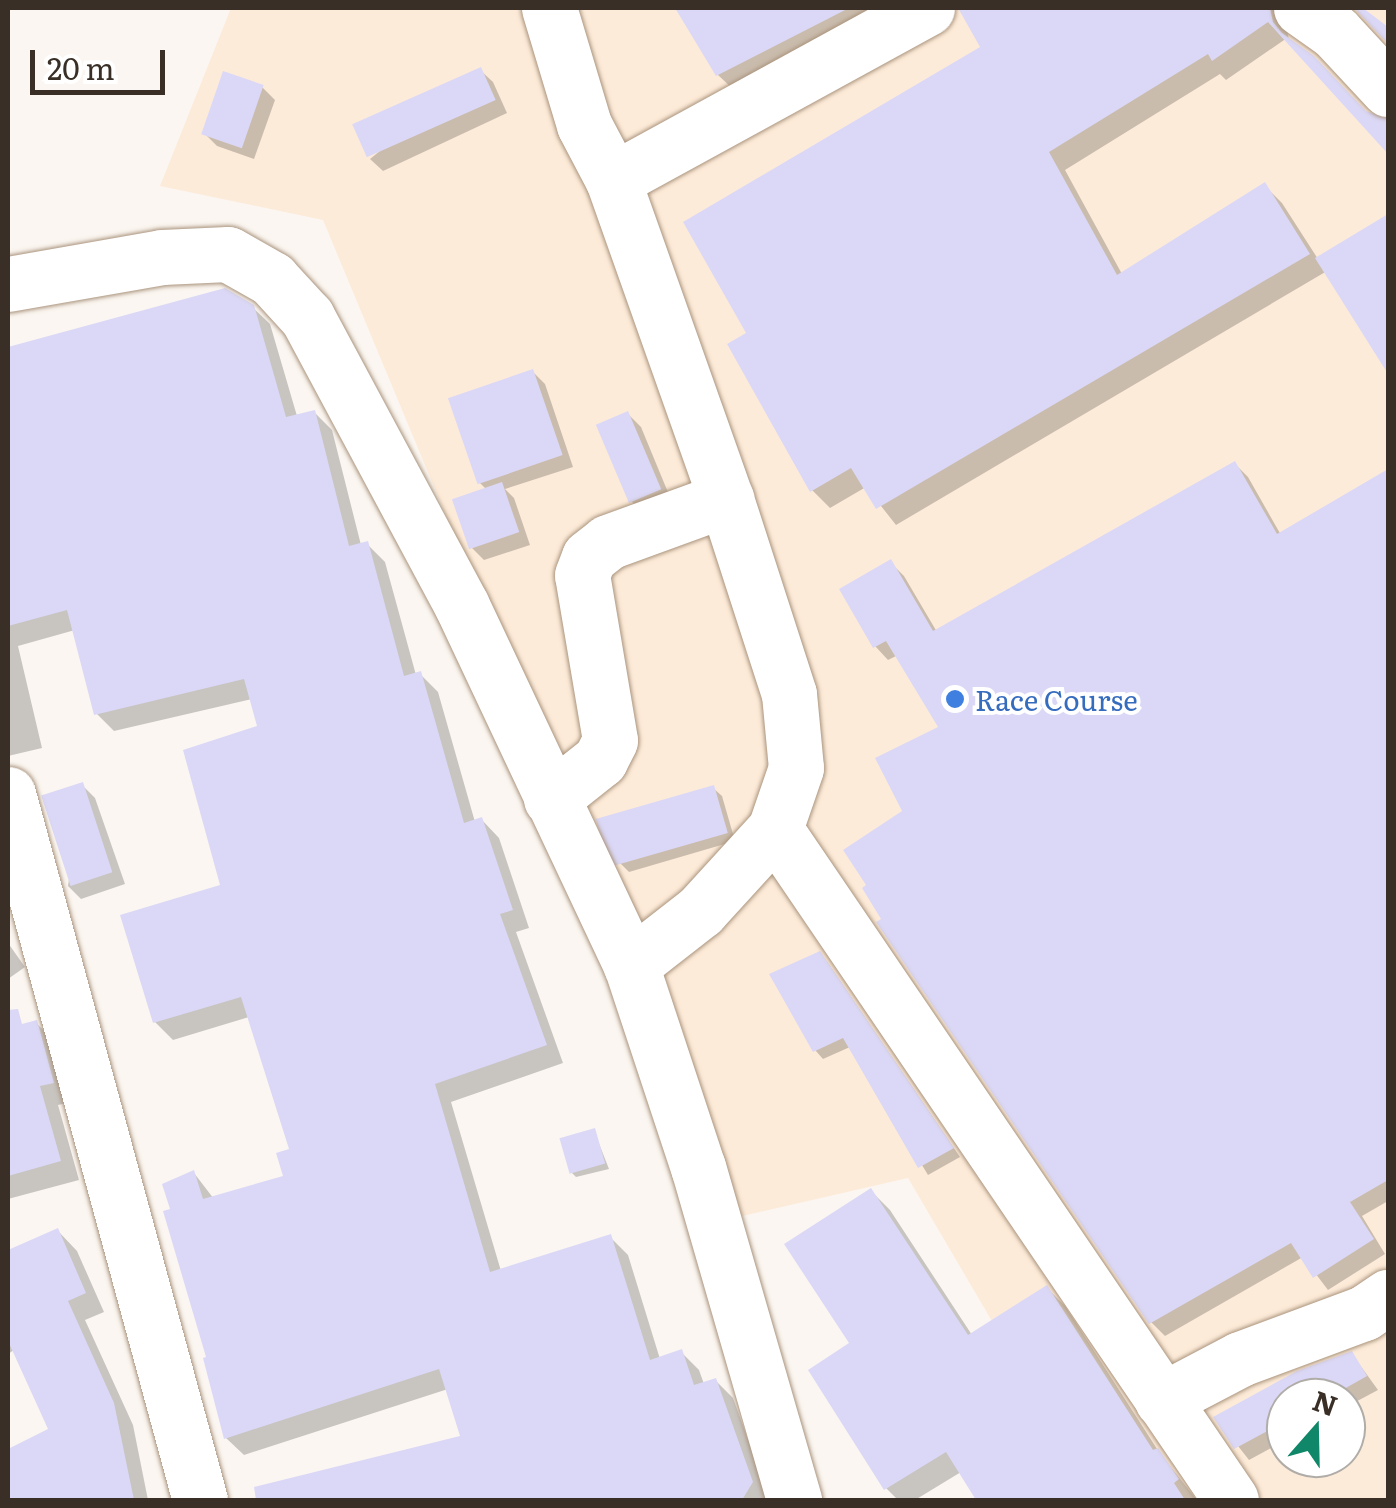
<!DOCTYPE html>
<html>
<head>
<meta charset="utf-8">
<style>
	body { margin:0 }
	#map { position:relative; width:1396px; height:1508px; overflow:hidden; background:#fbf6f1; font-family:Literata,serif }
	div>[style] { position:absolute }
	[style*='--x'] { left:calc(var(--x)*1px); top:calc(var(--y)*1px); width:calc(var(--w)*1px); rotate:calc(var(--a)*1deg) }
	.built>* { inset:0; background:#fdebd9 }
	.shadow>* { inset:0; background:#0003 }
	.building>* { inset:0; background:#dbd8f7; transform-origin:0 0 }
	.roads { filter:drop-shadow(0 0 2px #aa947d) drop-shadow(0 0 2px #aa947d) }
	.minor>* { height:55px; margin:-27.5px; padding:0 27.5px; transform-origin:27.5px; border-radius:27.5px; background:#fff }
	.dots>* { width:28px; height:28px; translate:-50% -50%; box-sizing:border-box; border:5px solid #fff; border-radius:50% }
	span { translate:-50% -50%; white-space:nowrap; text-align:center; line-height:1.15; -webkit-text-stroke:8px #fff; paint-order:stroke }
	.shop-label { font-size:28px; color:#366cbe }
	.left { translate:0 -50%; text-align:left }
	.frame { position:absolute; inset:0; border:10px solid #392f26; pointer-events:none }
	.north { position:absolute; left:1266px; top:1378px; width:100px; height:100px; box-sizing:border-box; background:#fff; border:2px solid #b0aca8; border-radius:50%; rotate:20deg; font-size:28px; font-weight:700; line-height:40px; text-align:center; color:#392f26 }
	.north::after { content:''; display:block; margin:auto; width:35px; height:45px; background:#0f8768; clip-path:polygon(50% 0,100% 100%,50% 72%,0 100%) }
	.scale { position:absolute; left:30px; top:50px; width:135px; height:45px; box-sizing:border-box; border:5px solid #392f26; border-top:0; padding-left:12px; font-size:30px; line-height:35px; white-space:nowrap; color:#392f26; -webkit-text-stroke:8px #fff; paint-order:stroke }
</style>
</head>
<body>
<div id="map">
	<div class="built">
		<i style="clip-path:polygon(evenodd,231px 8px,1388px 8px,1388px 1500px,1097px 1500px,908px 1178px,738px 1217px,323px 220px,160px 186px,231px 8px,1286px 1398px,1346px 1398px,1346px 1458px,1286px 1458px,1286px 1398px)"></i>
	</div>
	<div class="shadow">
		<i style="clip-path:polygon(678px 8px,876px 8px,736px 92px,718px 75px)"></i>
		<i style="clip-path:polygon(974px 8px,1175px 8px,1188px 29px,1218px 8px,1293px 8px,1286px 25px,1289px 40px,1367px 115px,1388px 122px,1388px 150px,1287px 38px,1226px 80px,1220px 74px,1065px 170px,1122px 274px,1264px 185px,1282px 203px,1318px 259px,1388px 217px,1388px 369px,1327px 271px,896px 525px,866px 487px,830px 508px,812px 490px,749px 333px,984px 48px,963px 14px)"></i>
		<i style="clip-path:polygon(480px 70px,493px 82px,507px 113px,383px 171px,370px 159px)"></i>
		<i style="clip-path:polygon(262px 87px,275px 100px,254px 159px,217px 146px,204px 133px)"></i>
		<i style="clip-path:polygon(251px 306px,270px 324px,297px 416px,314px 412px,332px 430px,361px 545px,367px 544px,385px 562px,416px 675px,420px 674px,438px 692px,475px 822px,482px 820px,499px 838px,529px 928px,516px 932px,563px 1063px,451px 1102px,501px 1271px,610px 1237px,628px 1255px,660px 1359px,681px 1352px,699px 1370px,704px 1384px,715px 1380px,733px 1398px,770px 1500px,266px 1500px,263px 1488px,464px 1438px,448px 1389px,244px 1455px,226px 1438px,173px 1210px,194px 1173px,214px 1199px,286px 1178px,292px 1150px,249px 1017px,173px 1040px,155px 1022px,223px 887px,260px 728px,252px 699px,114px 731px,96px 713px,75px 630px,18px 646px,42px 748px,8px 756px,8px 540px,20px 536px,8px 466px,8px 353px)"></i>
		<i style="clip-path:polygon(532px 371px,545px 384px,573px 467px,505px 489px,514px 498px,530px 545px,484px 560px,471px 547px,487px 490px,478px 481px)"></i>
		<i style="clip-path:polygon(628px 414px,641px 427px,672px 502px,643px 513px,630px 500px)"></i>
		<i style="clip-path:polygon(1235px 464px,1248px 477px,1281px 535px,1388px 472px,1388px 1201px,1362px 1216px,1385px 1254px,1328px 1290px,1303px 1257px,1165px 1336px,1151px 1322px,885px 920px,905px 812px,941px 729px,898px 655px,888px 660px,875px 646px,890px 562px,904px 576px,937px 632px)"></i>
		<i style="clip-path:polygon(82px 785px,95px 798px,125px 884px,81px 899px,68px 886px)"></i>
		<i style="clip-path:polygon(713px 788px,722px 796px,735px 841px,629px 872px,620px 863px)"></i>
		<i style="clip-path:polygon(8px 943px,25px 967px,8px 979px)"></i>
		<i style="clip-path:polygon(820px 954px,828px 963px,960px 1157px,928px 1175px,850px 1047px,823px 1059px,815px 1050px)"></i>
		<i style="clip-path:polygon(36px 1023px,56px 1042px,72px 1102px,58px 1105px,79px 1180px,8px 1199px,8px 1031px)"></i>
		<i style="clip-path:polygon(594px 1131px,609px 1169px,576px 1177px,570px 1171px)"></i>
		<i style="clip-path:polygon(871px 1191px,890px 1210px,972px 1335px,1047px 1288px,1065px 1306px,1159px 1452px,1196px 1499px,979px 1500px,961px 1472px,915px 1500px,898px 1500px,886px 1488px,853px 1344px)"></i>
		<i style="clip-path:polygon(58px 1231px,77px 1251px,104px 1312px,85px 1320px,133px 1425px,148px 1500px,8px 1500px,8px 1452px,51px 1430px,14px 1350px,8px 1354px,8px 1253px)"></i>
		<i style="clip-path:polygon(1352px 1354px,1378px 1390px,1346px 1407px,1346px 1398px,1286px 1398px,1286px 1440px,1249px 1460px,1216px 1418px)"></i>
	</div>
	<div class="building">
		<i style="clip-path:polygon(675px 8px,849px 8px,716px 76px)"></i>
		<i style="clip-path:polygon(958px 8px,1270px 8px,1273px 22px,1282px 33px,1314px 56px,1366px 111px,1388px 119px,1388px 154px,1268px 22px,1212px 61px,1208px 54px,1049px 152px,1117px 275px,1265px 182px,1310px 254px,876px 509px,851px 468px,810px 492px,727px 344px,746px 333px,683px 222px,980px 47px)"></i>
		<i style="clip-path:polygon(1354px 8px,1363px 8px,1388px 27px,1388px 44px)"></i>
		<i style="left:481px;top:67px;width:36px;height:141px;rotate:66deg"></i>
		<i style="left:223px;top:71px;width:43px;height:67px;rotate:19deg"></i>
		<i style="clip-path:polygon(1388px 214px,1388px 374px,1315px 258px)"></i>
		<i style="clip-path:polygon(225px 288px,254px 305px,286px 417px,315px 410px,349px 546px,368px 541px,404px 676px,421px 671px,464px 823px,482px 817px,513px 910px,500px 914px,547px 1045px,435px 1084px,490px 1272px,611px 1234px,650px 1360px,682px 1349px,694px 1385px,716px 1378px,753px 1482px,742px 1500px,256px 1500px,254px 1487px,460px 1436px,439px 1369px,224px 1439px,203px 1358px,206px 1357px,163px 1211px,170px 1209px,162px 1184px,194px 1170px,203px 1199px,283px 1176px,276px 1153px,289px 1149px,241px 997px,153px 1023px,120px 915px,220px 885px,183px 750px,257px 726px,244px 679px,94px 715px,67px 610px,8px 626px,8px 347px)"></i>
		<i style="left:533px;top:369px;width:91px;height:90px;rotate:71deg"></i>
		<i style="left:628px;top:411px;width:85px;height:35px;rotate:67deg"></i>
		<i style="clip-path:polygon(1235px 461px,1277px 534px,1388px 469px,1388px 1180px,1350px 1202px,1374px 1239px,1313px 1278px,1291px 1243px,1149px 1324px,876px 922px,881px 919px,862px 888px,866px 885px,843px 850px,902px 811px,875px 758px,938px 727px,886px 641px,873px 648px,839px 589px,891px 559px,933px 631px)"></i>
		<i style="left:502px;top:482px;width:53px;height:53px;rotate:71deg"></i>
		<i style="left:83px;top:782px;width:95px;height:44px;rotate:72deg"></i>
		<i style="left:714px;top:785px;width:50px;height:123px;rotate:74deg"></i>
		<i style="clip-path:polygon(820px 951px,954px 1148px,918px 1168px,843px 1038px,813px 1052px,769px 974px)"></i>
		<i style="clip-path:polygon(18px 1009px,22px 1024px,37px 1020px,54px 1083px,40px 1086px,61px 1161px,8px 1176px,8px 1010px)"></i>
		<i style="left:595px;top:1128px;width:37px;height:37px;rotate:74deg"></i>
		<i style="clip-path:polygon(871px 1188px,968px 1335px,1047px 1285px,1153px 1450px,1158px 1448px,1179px 1479px,1174px 1483px,1185px 1500px,976px 1500px,946px 1452px,884px 1490px,808px 1370px,849px 1343px,784px 1244px)"></i>
		<i style="clip-path:polygon(58px 1228px,86px 1293px,68px 1301px,114px 1403px,134px 1500px,8px 1500px,8px 1449px,48px 1429px,8px 1341px,8px 1250px)"></i>
		<i style="clip-path:polygon(1352px 1351px,1367px 1376px,1328px 1398px,1286px 1398px,1286px 1421px,1234px 1449px,1213px 1417px,1297px 1371px)"></i>
	</div>
	<div class="roads">
		<div class="minor">
			<i style="--x:549;--y:8;--w:122;--a:73.3"></i>
			<i style="--x:584;--y:125;--w:62;--a:62.2"></i>
			<i style="--x:613;--y:180;--w:338;--a:70.5"></i>
			<i style="--x:726;--y:499;--w:205;--a:72.1"></i>
			<i style="--x:789;--y:694;--w:74;--a:84.6"></i>
			<i style="--x:796;--y:768;--w:65;--a:109"></i>
			<i style="--x:775;--y:829;--w:111;--a:132.4"></i>
			<i style="--x:700;--y:911;--w:88;--a:142"></i>
			<i style="--x:1301;--y:8;--w:42;--a:35.2"></i>
			<i style="--x:1335;--y:32;--w:78;--a:47.1"></i>
			<i style="--x:613;--y:180;--w:358;--a:-28.7"></i>
			<i style="--x:8;--y:284;--w:156;--a:-9.9"></i>
			<i style="--x:162;--y:257;--w:66;--a:-2.6"></i>
			<i style="--x:228;--y:254;--w:51;--a:29.6"></i>
			<i style="--x:272;--y:279;--w:52;--a:47.4"></i>
			<i style="--x:307;--y:317;--w:326;--a:61.8"></i>
			<i style="--x:461;--y:604;--w:399;--a:64.8"></i>
			<i style="--x:631;--y:965;--w:213;--a:71.7"></i>
			<i style="--x:698;--y:1167;--w:347;--a:73.9"></i>
			<i style="--x:8;--y:794;--w:732;--a:74.79"></i>
			<i style="--x:551;--y:799;--w:63;--a:-38.5"></i>
			<i style="--x:600;--y:760;--w:22;--a:-63"></i>
			<i style="--x:610;--y:740;--w:167;--a:-99.6"></i>
			<i style="--x:582;--y:575;--w:19;--a:-69"></i>
			<i style="--x:589;--y:557;--w:24;--a:-38"></i>
			<i style="--x:608;--y:542;--w:126;--a:-20"></i>
			<i style="--x:775;--y:829;--w:811;--a:55.8"></i>
			<i style="--x:1162;--y:1400;--w:88;--a:-27.7"></i>
			<i style="--x:1240;--y:1359;--w:132;--a:-20.4"></i>
			<i style="--x:1364;--y:1313;--w:29;--a:-34"></i>
		</div>
	</div>
	<div class="dots">
		<i style="left:955px;top:699px;background:#3f7fe0"></i>
	</div>
	<div class="shop-label">
		<span class="left" style="left:975px;top:699px">Race Course</span>
	</div>
	<div class="frame"></div>
	<div class="north">N</div>
	<div class="scale">20 m</div>
</div>
</body>
</html>
